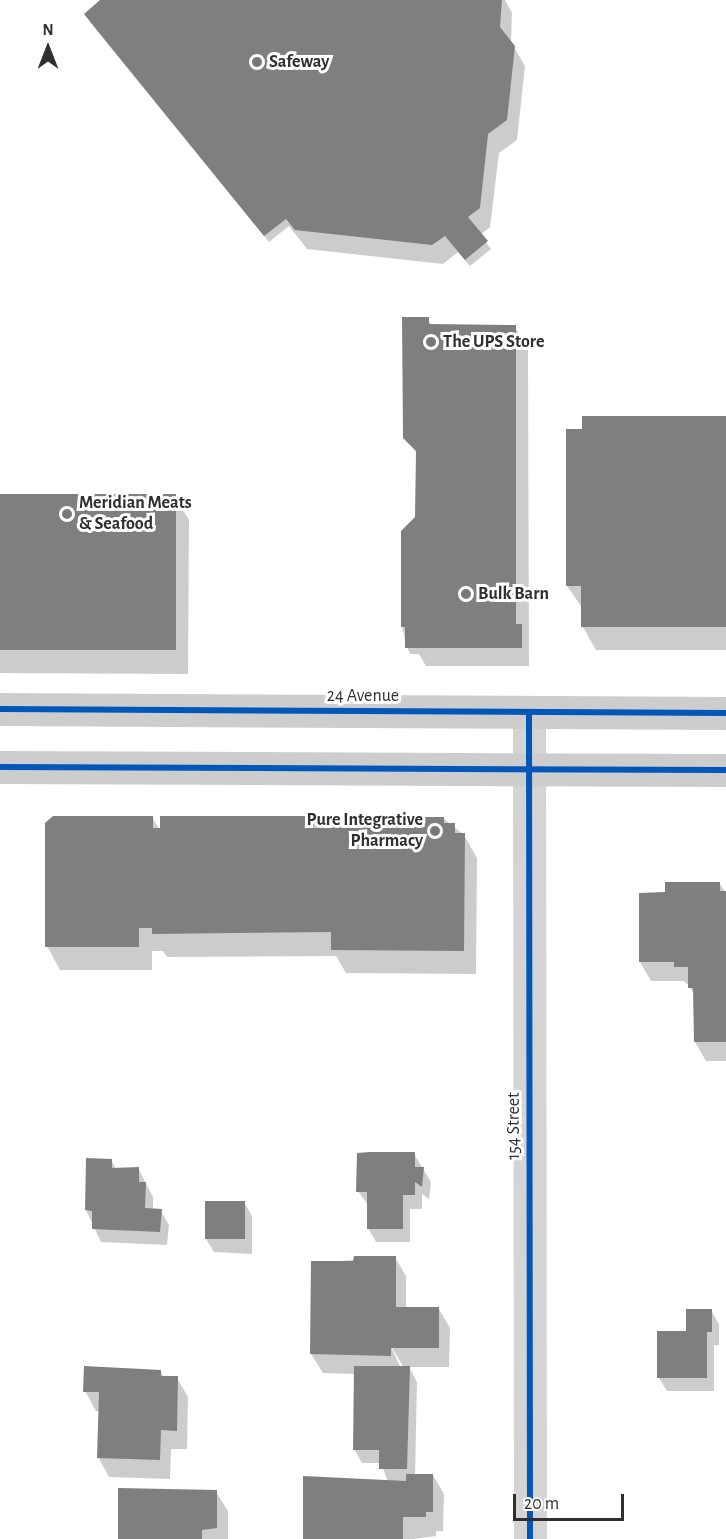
<!DOCTYPE html>
<html>
<head>
<meta charset="utf-8">
<style>
	body { margin:0 }
	#map { position:relative; width:726px; height:1539px; overflow:hidden; background:#fff; font-family:"Alegreya Sans",sans-serif }
	div>[style] { position:absolute }
	[style*='--x'] { left:calc(var(--x)*1px); top:calc(var(--y)*1px); width:calc(var(--w)*1px); rotate:calc(var(--a)*1deg) }
	.shadow>* { inset:0; background:#0003 }
	.building>* { inset:0; background:#7f7f7f; transform-origin:0 0 }
	.tertiary>* { height:33px; margin:-16.5px; padding:0 16.5px; transform-origin:16.5px; border-radius:16.5px; background:#d4d4d4 }
	.secondary>* { height:33px; margin:-16.5px; padding:0 16.5px; transform-origin:16.5px; border-radius:16.5px; background:#cdcdcd }
	.cycleway>* { height:6px; margin:-3px; padding:0 3px; transform-origin:3px; border-radius:3px; background:#0057b8 }
	.dots>* { width:16px; height:16px; translate:-50% -50%; box-sizing:border-box; border:3px solid #fff; border-radius:50% }
	span { translate:-50% -50%; white-space:nowrap; text-align:center; line-height:1.15; -webkit-text-stroke:6px #fff; paint-order:stroke }
	.poi-label { font-size:18px; color:#2f2f2f; font-weight:700 }
	.left { translate:0 -50%; text-align:left }
	.right { translate:-100% -50%; text-align:right }
	.street-label { font-size:18px; color:#2f2f2f }
	.north { position:absolute; left:18px; top:18px; width:60px; height:60px; -webkit-text-stroke:4px #fff; paint-order:stroke; rotate:0deg; font-size:16px; font-weight:700; line-height:24px; text-align:center; color:#2f2f2f }
	.north::after { content:''; display:block; margin:auto; width:21px; height:27px; background:#2f2f2f; clip-path:polygon(50% 0,100% 100%,50% 72%,0 100%) }
	.scale { position:absolute; left:513px; top:1494px; width:111px; height:27px; box-sizing:border-box; border:3px solid #2f2f2f; border-top:0; padding-left:8px; font-size:18px; line-height:21px; white-space:nowrap; color:#2f2f2f; -webkit-text-stroke:4px #fff; paint-order:stroke }
</style>
</head>
<body>
<div id="map">
	<div class="shadow">
		<i style="clip-path:polygon(103px 0,505px 0,512px 13px,511px 42px,525px 66px,517px 140px,499px 153px,490px 227px,480px 235px,491px 249px,470px 266px,458px 252px,443px 264px,307px 249px,289px 226px,269px 242px,89px 21px)"></i>
		<i style="clip-path:polygon(428px 319px,432px 326px,515px 327px,528px 350px,529px 666px,426px 666px,419px 654px,410px 654px,407px 647px,402px 627px,417px 518px,418px 454px,405px 437px)"></i>
		<i style="clip-path:polygon(726px 418px,726px 650px,596px 650px,583px 627px,583px 609px,567px 586px,584px 430px)"></i>
		<i style="clip-path:polygon(0 496px,175px 497px,189px 520px,188px 674px,0 673px)"></i>
		<i style="clip-path:polygon(152px 817px,159px 829px,313px 817px,320px 829px,443px 818px,464px 835px,477px 858px,476px 974px,346px 973px,336px 956px,167px 957px,163px 951px,152px 951px,152px 970px,60px 970px,47px 946px)"></i>
		<i style="clip-path:polygon(719px 883px,726px 893px,726px 1061px,706px 1061px,695px 1042px,695px 996px,689px 986px,684px 981px,651px 981px,640px 962px,666px 894px)"></i>
		<i style="clip-path:polygon(414px 1154px,431px 1182px,429px 1199px,422px 1194px,422px 1209px,410px 1209px,410px 1242px,376px 1242px,368px 1228px,368px 1205px,358px 1191px)"></i>
		<i style="clip-path:polygon(111px 1160px,116px 1169px,138px 1168px,153px 1197px,153px 1210px,161px 1211px,169px 1225px,167px 1245px,101px 1242px,86px 1210px)"></i>
		<i style="clip-path:polygon(244px 1202px,252px 1216px,252px 1254px,214px 1252px,206px 1239px)"></i>
		<i style="clip-path:polygon(evenodd,395px 1257px,406px 1276px,406px 1309px,439px 1309px,450px 1328px,449px 1367px,409px 1367px,417px 1382px,415px 1476px,433px 1475px,444px 1494px,443px 1531px,436px 1531px,436px 1536px,413px 1539px,305px 1539px,388px 1482px,381px 1463px,362px 1463px,354px 1449px,355px 1374px,323px 1373px,311px 1354px,312px 1263px,395px 1257px,388px 1341px,404px 1368px,401px 1368px,388px 1341px)"></i>
		<i style="clip-path:polygon(711px 1310px,719px 1324px,719px 1345px,714px 1345px,714px 1391px,667px 1391px,659px 1378px,688px 1332px)"></i>
		<i style="clip-path:polygon(160px 1371px,164px 1377px,177px 1378px,188px 1397px,187px 1449px,171px 1449px,170px 1479px,109px 1477px,98px 1457px,100px 1411px,96px 1411px,85px 1391px)"></i>
		<i style="clip-path:polygon(216px 1492px,228px 1511px,228px 1539px,119px 1539px)"></i>
	</div>
	<div class="building">
		<i style="clip-path:polygon(100px 0,502px 0,500px 27px,515px 46px,507px 120px,488px 134px,480px 208px,468px 217px,488px 241px,465px 260px,445px 236px,432px 245px,295px 230px,286px 219px,264px 236px,84px 14px)"></i>
		<i style="clip-path:polygon(402px 317px,429px 317px,429px 324px,516px 325px,516px 624px,522px 624px,522px 648px,405px 648px,405px 627px,401px 627px,401px 531px,415px 517px,416px 451px,403px 438px)"></i>
		<i style="clip-path:polygon(582px 416px,726px 416px,726px 627px,581px 627px,581px 586px,566px 586px,566px 429px,582px 429px)"></i>
		<i style="left:0;top:494px;width:176px;height:156px"></i>
		<i style="clip-path:polygon(53px 816px,153px 816px,153px 828px,160px 828px,160px 816px,314px 816px,314px 828px,318px 828px,318px 817px,444px 817px,444px 823px,455px 823px,455px 833px,465px 833px,464px 951px,331px 950px,331px 932px,152px 934px,152px 928px,139px 928px,139px 947px,45px 947px,45px 823px)"></i>
		<i style="clip-path:polygon(665px 882px,720px 882px,720px 891px,726px 891px,726px 1042px,694px 1042px,693px 988px,688px 988px,688px 967px,674px 967px,674px 962px,639px 962px,639px 893px,665px 892px)"></i>
		<i style="clip-path:polygon(370px 1152px,415px 1152px,415px 1167px,424px 1167px,422px 1187px,415px 1182px,415px 1195px,403px 1195px,403px 1229px,367px 1229px,367px 1192px,356px 1192px,357px 1153px)"></i>
		<i style="clip-path:polygon(86px 1158px,112px 1159px,112px 1168px,139px 1167px,139px 1182px,146px 1182px,145px 1208px,162px 1209px,160px 1232px,92px 1229px,92px 1211px,85px 1210px)"></i>
		<i style="left:205px;top:1201px;width:40px;height:38px"></i>
		<i style="clip-path:polygon(354px 1256px,396px 1256px,396px 1307px,439px 1307px,439px 1348px,391px 1348px,391px 1356px,310px 1354px,311px 1261px,353px 1261px)"></i>
		<i style="clip-path:polygon(686px 1309px,712px 1309px,712px 1332px,707px 1332px,707px 1378px,657px 1378px,657px 1331px,686px 1331px)"></i>
		<i style="clip-path:polygon(84px 1366px,161px 1370px,161px 1376px,178px 1376px,177px 1431px,161px 1430px,160px 1460px,97px 1458px,99px 1392px,83px 1392px)"></i>
		<i style="clip-path:polygon(354px 1366px,410px 1366px,407px 1469px,379px 1469px,379px 1450px,353px 1450px)"></i>
		<i style="clip-path:polygon(406px 1474px,433px 1474px,433px 1512px,426px 1512px,426px 1517px,403px 1517px,403px 1539px,303px 1539px,303px 1476px,406px 1481px)"></i>
		<i style="clip-path:polygon(118px 1488px,217px 1490px,217px 1528px,202px 1530px,202px 1539px,118px 1539px)"></i>
	</div>
	<div class="tertiary">
		<i style="--x:529;--y:713;--w:826;--a:89.93"></i>
	</div>
	<div class="secondary">
		<i style="--x:0;--y:709;--w:726;--a:0.32"></i>
		<i style="--x:0;--y:767;--w:726;--a:0.24"></i>
	</div>
	<div class="cycleway">
		<i style="--x:0;--y:709;--w:726;--a:0.32"></i>
		<i style="--x:529;--y:713;--w:826;--a:89.93"></i>
		<i style="--x:0;--y:767;--w:726;--a:0.24"></i>
	</div>
	<div class="dots">
		<i style="left:257px;top:62px;background:#787878"></i>
		<i style="left:431px;top:342px;background:#787878"></i>
		<i style="left:67px;top:514px;background:#787878"></i>
		<i style="left:466px;top:594px;background:#787878"></i>
		<i style="left:435px;top:831px;background:#787878"></i>
	</div>
	<div class="poi-label">
		<span class="left" style="left:269px;top:62px">Safeway</span>
		<span class="left" style="left:443px;top:342px">The UPS Store</span>
		<span class="left" style="left:79px;top:514px">Meridian Meats<br>&amp; Seafood</span>
		<span class="left" style="left:478px;top:594px">Bulk Barn</span>
		<span class="right" style="left:423px;top:831px">Pure Integrative<br>Pharmacy</span>
	</div>
	<div class="street-label">
		<span style="left:363px;top:696px">24 Avenue</span>
		<span style="left:514px;top:1126px;rotate:-90deg">154 Street</span>
	</div>
	<div class="north">N</div>
	<div class="scale">20 m</div>
</div>
</body>
</html>
